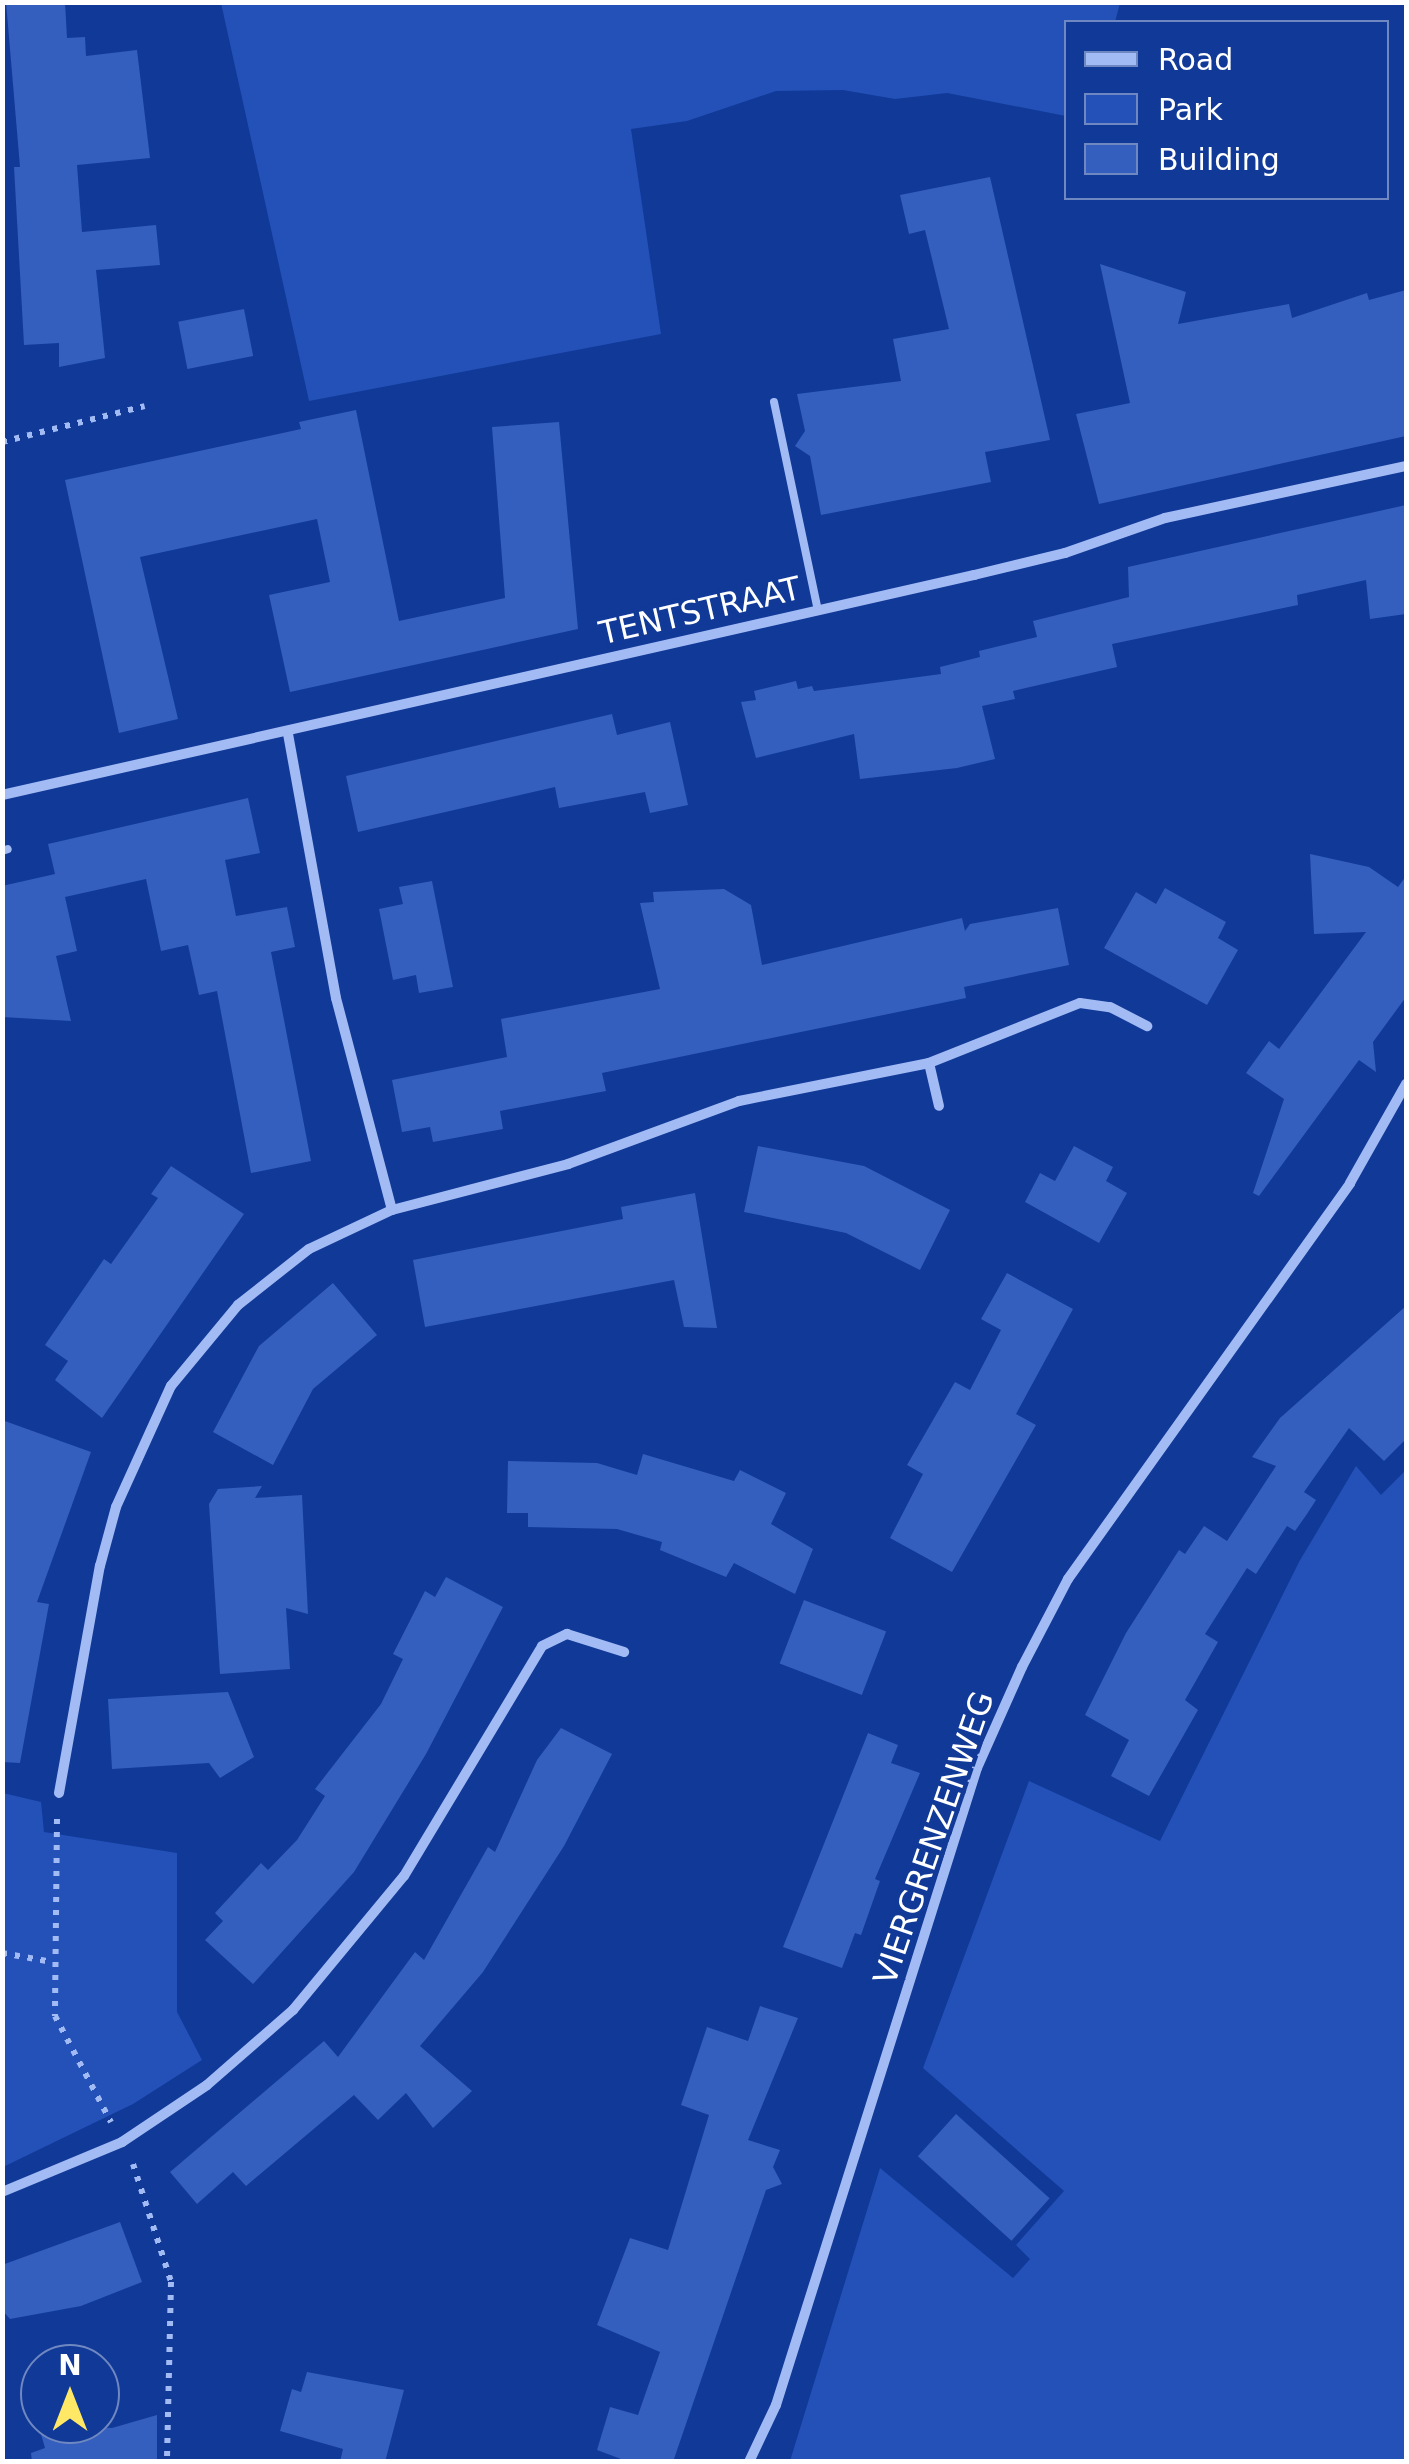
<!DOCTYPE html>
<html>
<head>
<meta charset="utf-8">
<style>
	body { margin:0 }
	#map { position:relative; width:1409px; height:2464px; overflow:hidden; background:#113998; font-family:"DejaVu Sans",sans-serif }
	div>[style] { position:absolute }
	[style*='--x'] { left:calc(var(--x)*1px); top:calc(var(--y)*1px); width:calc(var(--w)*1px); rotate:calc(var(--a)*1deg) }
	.green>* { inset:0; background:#2351b8 }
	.building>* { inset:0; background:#345fbe; transform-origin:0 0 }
	.path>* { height:6px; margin-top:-3px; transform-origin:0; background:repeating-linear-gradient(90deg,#a2bbf4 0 5px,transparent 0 13px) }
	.lane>* { height:8px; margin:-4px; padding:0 4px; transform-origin:4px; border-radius:4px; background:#a2bbf4 }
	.street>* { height:10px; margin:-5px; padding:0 5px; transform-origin:5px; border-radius:5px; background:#a2bbf4 }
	span { translate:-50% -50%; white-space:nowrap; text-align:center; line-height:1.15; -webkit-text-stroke:9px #113998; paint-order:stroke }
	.street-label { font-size:32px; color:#fff }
	.frame { position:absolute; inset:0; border:5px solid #fff; pointer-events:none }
	.legend { position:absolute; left:1064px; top:20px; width:325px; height:180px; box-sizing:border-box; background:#113998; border:2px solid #7088c1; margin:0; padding:12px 18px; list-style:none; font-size:30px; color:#fff }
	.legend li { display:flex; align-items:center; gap:20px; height:50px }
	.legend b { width:50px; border:2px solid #7088c1 }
	.north { position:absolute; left:20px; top:2344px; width:100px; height:100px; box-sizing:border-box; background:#113998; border:2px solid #7088c1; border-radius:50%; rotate:0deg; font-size:28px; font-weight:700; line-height:40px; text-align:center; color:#fff }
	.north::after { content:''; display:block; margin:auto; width:35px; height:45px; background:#ffe865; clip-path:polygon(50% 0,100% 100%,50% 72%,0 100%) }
</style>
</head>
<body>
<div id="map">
	<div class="green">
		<i style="clip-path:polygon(221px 3px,221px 2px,1120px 3px,1115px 22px,1066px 22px,1066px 116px,947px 93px,895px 99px,843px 90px,776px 91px,687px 121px,631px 129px,661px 334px,309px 401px)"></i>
		<i style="clip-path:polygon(1356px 1466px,1381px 1495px,1406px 1470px,1406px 2461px,790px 2461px,880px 2168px,1013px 2278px,1030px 2259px,1016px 2245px,1064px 2191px,923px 2068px,1029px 1781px,1160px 1841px,1299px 1562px)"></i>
		<i style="clip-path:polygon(3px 1793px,41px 1802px,44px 1832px,177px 1853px,177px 2012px,202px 2060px,133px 2104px,3px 2167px)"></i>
	</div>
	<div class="building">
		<i style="clip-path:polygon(6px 2px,65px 2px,67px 38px,85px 37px,86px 56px,137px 50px,150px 158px,77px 165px,82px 232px,156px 225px,160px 265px,96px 270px,105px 358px,59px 367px,59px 343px,24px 345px,14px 167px,20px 167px)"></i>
		<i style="clip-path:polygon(990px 177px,1050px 440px,985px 452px,991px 482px,821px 515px,810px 456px,795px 446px,805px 431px,797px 394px,901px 381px,893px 339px,949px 329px,925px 230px,909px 234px,900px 195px)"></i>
		<i style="clip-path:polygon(1100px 264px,1186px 292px,1178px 324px,1289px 304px,1292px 318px,1367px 293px,1369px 300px,1406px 290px,1406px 436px,1099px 504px,1076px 414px,1130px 403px)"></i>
		<i style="left:244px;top:309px;width:48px;height:67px;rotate:79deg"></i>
		<i style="clip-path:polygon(356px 410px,399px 621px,505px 598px,492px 427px,559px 422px,578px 629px,290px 692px,269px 595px,330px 582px,317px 519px,140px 557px,178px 719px,119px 733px,65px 480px,301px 429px,299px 422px)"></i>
		<i style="clip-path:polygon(1406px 505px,1406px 614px,1370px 619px,1366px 580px,1297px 595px,1298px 605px,1112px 644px,1117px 667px,1013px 691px,1015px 699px,982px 706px,995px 759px,957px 768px,860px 779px,854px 734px,756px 758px,741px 702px,756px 700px,754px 691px,796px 681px,798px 689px,812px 686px,814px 691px,941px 674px,940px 667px,980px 657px,979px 651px,1037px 637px,1033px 621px,1129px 597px,1128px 567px)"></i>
		<i style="clip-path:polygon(612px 714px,617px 735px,670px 722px,688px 805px,650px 813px,645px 792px,559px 808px,555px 787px,358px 832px,346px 776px)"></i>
		<i style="clip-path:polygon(248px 798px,260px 853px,225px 860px,236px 916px,287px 907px,295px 947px,271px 952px,311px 1161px,251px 1173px,217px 991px,199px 995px,188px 945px,161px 951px,146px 879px,65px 897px,77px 951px,56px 956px,71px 1021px,2px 1017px,2px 886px,55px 874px,48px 844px)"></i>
		<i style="clip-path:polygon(1310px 854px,1369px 867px,1398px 887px,1406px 876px,1406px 997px,1373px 1042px,1376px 1072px,1359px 1060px,1259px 1196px,1253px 1193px,1284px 1099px,1246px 1073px,1269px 1041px,1279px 1049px,1366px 932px,1314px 934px)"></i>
		<i style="clip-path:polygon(432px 881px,453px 987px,419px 993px,416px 975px,393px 980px,379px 909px,403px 904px,399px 887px)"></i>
		<i style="clip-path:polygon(1165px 888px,1226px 922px,1218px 938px,1238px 950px,1207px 1005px,1104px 948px,1136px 892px,1156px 904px)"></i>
		<i style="clip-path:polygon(724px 889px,751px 905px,762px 965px,962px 918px,965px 931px,970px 924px,1058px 908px,1069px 965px,964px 987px,966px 998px,602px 1073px,606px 1091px,500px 1111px,503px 1129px,433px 1142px,430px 1127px,402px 1132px,392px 1080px,507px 1057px,501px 1019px,660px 989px,640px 903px,654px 902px,653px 892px)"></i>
		<i style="clip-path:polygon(758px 1146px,864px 1166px,950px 1210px,920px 1270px,846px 1233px,744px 1212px)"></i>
		<i style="clip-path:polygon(1074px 1146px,1113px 1167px,1106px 1181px,1127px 1193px,1099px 1243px,1025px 1202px,1040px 1173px,1055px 1181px)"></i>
		<i style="clip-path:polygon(171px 1166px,244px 1214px,102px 1418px,55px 1380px,68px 1361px,45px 1345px,104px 1259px,111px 1264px,158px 1198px,151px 1194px)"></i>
		<i style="clip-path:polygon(695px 1193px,717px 1328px,684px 1327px,674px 1280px,425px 1327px,413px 1260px,623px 1219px,621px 1207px)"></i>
		<i style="clip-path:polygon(1007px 1273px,1073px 1309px,1016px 1414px,1036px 1425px,952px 1572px,890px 1538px,923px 1474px,907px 1465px,955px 1382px,970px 1390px,1001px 1330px,981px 1319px)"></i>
		<i style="clip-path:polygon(333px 1283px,377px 1335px,313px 1389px,273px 1465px,213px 1432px,259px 1346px)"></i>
		<i style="clip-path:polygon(1406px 1306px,1406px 1439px,1384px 1461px,1349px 1428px,1304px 1492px,1316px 1500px,1307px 1514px,1295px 1531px,1287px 1526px,1256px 1574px,1247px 1568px,1205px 1634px,1218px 1642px,1185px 1700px,1198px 1710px,1149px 1796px,1111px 1776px,1129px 1740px,1085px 1715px,1126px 1633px,1179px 1550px,1185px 1554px,1204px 1526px,1227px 1541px,1276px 1466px,1252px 1457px,1280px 1418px)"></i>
		<i style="clip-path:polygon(2px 1420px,91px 1452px,37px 1602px,49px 1604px,20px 1763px,2px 1762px)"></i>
		<i style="clip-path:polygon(643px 1454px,734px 1481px,740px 1470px,786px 1493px,771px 1524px,813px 1549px,795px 1594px,734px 1563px,726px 1577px,660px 1550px,662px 1542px,617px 1529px,528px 1527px,528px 1513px,507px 1513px,508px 1461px,597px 1463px,637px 1475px)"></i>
		<i style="clip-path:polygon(262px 1486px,255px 1498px,302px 1495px,308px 1614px,286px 1608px,290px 1669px,220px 1674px,209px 1504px,218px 1489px)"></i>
		<i style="clip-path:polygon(446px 1577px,503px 1607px,426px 1754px,354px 1872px,253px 1984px,205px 1940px,223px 1921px,215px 1913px,261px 1863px,268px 1870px,297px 1840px,325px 1796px,315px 1789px,381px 1704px,403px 1659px,393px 1654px,425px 1591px,435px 1597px)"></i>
		<i style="left:804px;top:1600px;width:88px;height:68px;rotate:21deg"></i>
		<i style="clip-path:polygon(228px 1692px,254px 1757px,220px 1778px,209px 1763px,112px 1769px,108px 1699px)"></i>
		<i style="clip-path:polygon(561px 1728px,612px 1754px,564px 1846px,483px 1972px,420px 2046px,472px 2091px,433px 2128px,406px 2093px,378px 2120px,354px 2095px,246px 2186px,233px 2172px,197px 2204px,170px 2172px,324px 2041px,338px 2057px,415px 1952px,424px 1960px,488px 1847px,495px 1852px,537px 1760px)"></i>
		<i style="clip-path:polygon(868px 1733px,898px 1745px,891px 1763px,920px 1773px,875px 1879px,880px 1881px,861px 1935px,855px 1933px,842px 1968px,783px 1947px)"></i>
		<i style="clip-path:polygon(760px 2006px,798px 2018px,748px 2140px,780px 2150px,773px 2167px,782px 2184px,766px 2190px,673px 2462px,629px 2462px,597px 2450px,610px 2407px,638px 2415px,660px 2352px,597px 2325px,630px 2238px,668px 2250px,709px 2115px,681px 2105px,707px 2027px,748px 2041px)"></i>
		<i style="left:956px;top:2114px;width:126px;height:57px;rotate:42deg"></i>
		<i style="clip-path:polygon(120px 2222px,142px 2282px,81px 2306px,10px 2319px,2px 2310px,2px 2265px)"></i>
		<i style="clip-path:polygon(307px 2372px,404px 2390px,385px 2462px,340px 2462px,343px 2449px,280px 2431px,292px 2389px,301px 2392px)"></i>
		<i style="clip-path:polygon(157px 2415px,157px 2462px,32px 2462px,31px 2453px,45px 2448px,38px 2424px,112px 2428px)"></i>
	</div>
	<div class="path">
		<i style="--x:2;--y:442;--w:147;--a:-14.1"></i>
		<i style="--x:57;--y:1819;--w:197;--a:90.6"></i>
		<i style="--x:55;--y:2016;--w:120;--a:62.2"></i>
		<i style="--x:2;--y:1953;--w:51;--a:10.2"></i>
		<i style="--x:133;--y:2164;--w:124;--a:72.1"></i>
		<i style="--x:171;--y:2282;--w:180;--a:91.3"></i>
	</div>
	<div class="lane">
		<i style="--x:774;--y:402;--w:213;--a:78.1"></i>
		<i style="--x:2;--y:851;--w:6;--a:-18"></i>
	</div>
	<div class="street">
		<i style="--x:2;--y:795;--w:997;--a:-12.75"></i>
		<i style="--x:974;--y:575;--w:94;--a:-13.6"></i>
		<i style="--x:1065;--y:553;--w:106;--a:-19.3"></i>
		<i style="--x:1165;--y:518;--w:247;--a:-12.2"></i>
		<i style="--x:929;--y:1063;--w:162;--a:-21.7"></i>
		<i style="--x:1080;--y:1003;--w:30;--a:8"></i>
		<i style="--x:1110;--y:1007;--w:42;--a:27.2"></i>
		<i style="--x:392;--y:1210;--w:182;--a:-14.6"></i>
		<i style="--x:568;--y:1164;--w:182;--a:-20.2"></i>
		<i style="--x:739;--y:1101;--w:194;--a:-11.3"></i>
		<i style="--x:929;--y:1063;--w:44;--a:76.9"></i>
		<i style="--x:59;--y:1793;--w:231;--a:-79.8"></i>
		<i style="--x:100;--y:1566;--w:61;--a:-74.8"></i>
		<i style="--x:116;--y:1507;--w:133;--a:-65.6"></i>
		<i style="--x:171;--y:1386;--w:105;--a:-50.4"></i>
		<i style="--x:238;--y:1305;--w:90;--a:-38.3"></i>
		<i style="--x:309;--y:1249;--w:92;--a:-25.2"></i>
		<i style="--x:392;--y:1210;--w:219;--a:-104.8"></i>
		<i style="--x:336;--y:998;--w:269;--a:-100.3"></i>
		<i style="--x:2;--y:2192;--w:130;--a:-22.6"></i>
		<i style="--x:122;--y:2142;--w:102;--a:-33.8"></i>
		<i style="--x:207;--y:2085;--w:114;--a:-41.1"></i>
		<i style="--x:293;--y:2010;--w:174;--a:-50.4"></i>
		<i style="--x:404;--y:1876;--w:268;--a:-59"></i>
		<i style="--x:542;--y:1646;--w:28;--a:-26"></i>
		<i style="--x:567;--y:1634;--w:60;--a:17.5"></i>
		<i style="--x:749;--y:2462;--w:63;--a:-64.7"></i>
		<i style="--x:776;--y:2405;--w:668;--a:-72.49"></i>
		<i style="--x:977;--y:1768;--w:111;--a:-66"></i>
		<i style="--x:1022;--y:1667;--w:99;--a:-62.4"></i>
		<i style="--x:1068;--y:1579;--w:486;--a:-54.5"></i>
		<i style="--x:1350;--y:1183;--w:114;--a:-60.5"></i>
	</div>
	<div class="street-label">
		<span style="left:700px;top:611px;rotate:-13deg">TENTSTRAAT</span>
		<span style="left:934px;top:1838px;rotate:-71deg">VIERGRENZENWEG</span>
	</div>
	<div class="frame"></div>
	<ul class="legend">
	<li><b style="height:12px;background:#a2bbf4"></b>Road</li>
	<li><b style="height:28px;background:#2351b8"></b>Park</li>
	<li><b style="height:28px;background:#345fbe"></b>Building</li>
	</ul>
	<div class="north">N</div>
</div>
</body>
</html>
